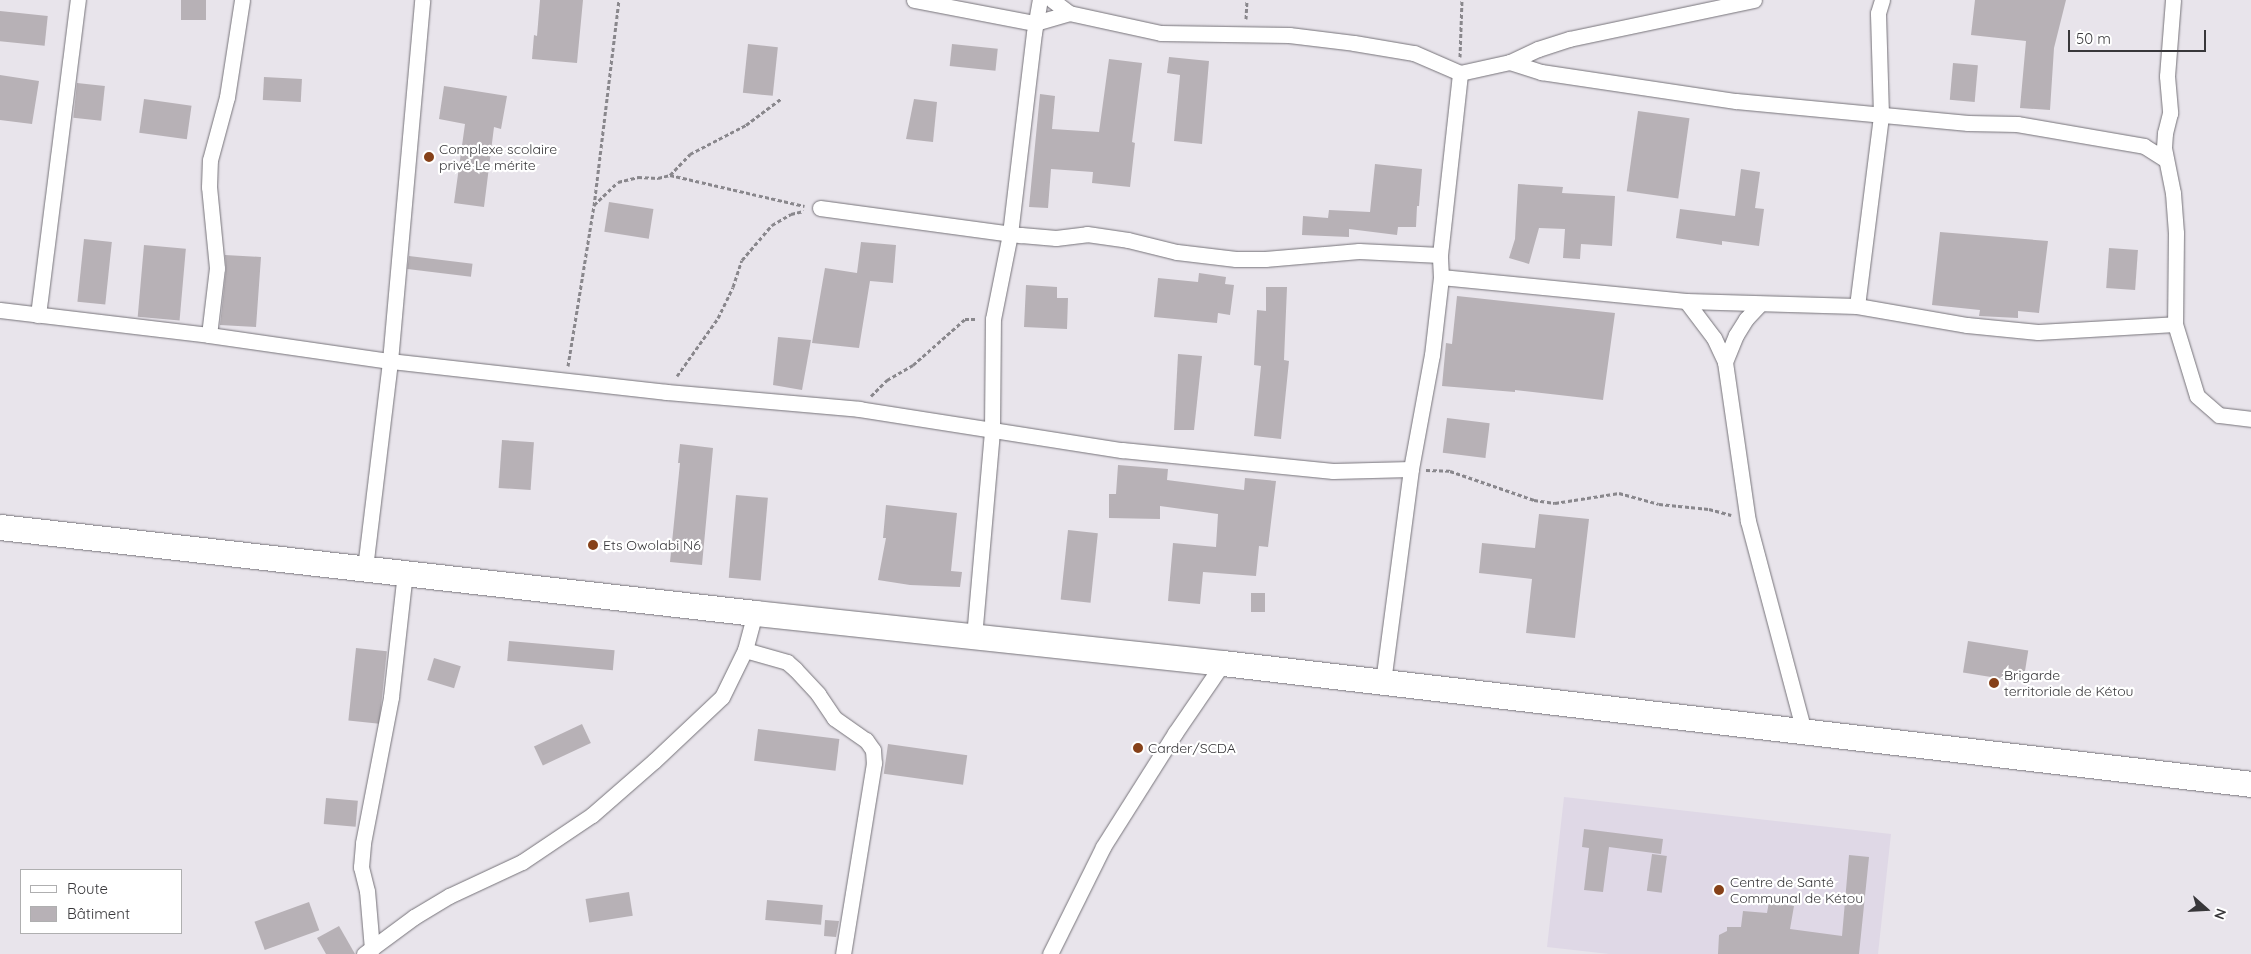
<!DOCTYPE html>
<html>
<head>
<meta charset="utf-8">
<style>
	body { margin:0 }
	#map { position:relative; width:2251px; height:954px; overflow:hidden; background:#e8e4eb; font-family:Quicksand,sans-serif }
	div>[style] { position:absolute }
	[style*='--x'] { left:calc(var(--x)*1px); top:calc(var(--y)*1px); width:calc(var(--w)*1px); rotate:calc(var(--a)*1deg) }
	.built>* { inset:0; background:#dfd8e6 }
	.building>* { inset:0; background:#b7b1b6; transform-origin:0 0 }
	.path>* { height:3px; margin-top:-1.5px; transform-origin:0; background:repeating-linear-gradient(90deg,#89878c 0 4px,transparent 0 6.5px) }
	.roads { filter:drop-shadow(0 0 1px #767379) drop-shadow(0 0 1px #767379) }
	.minor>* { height:15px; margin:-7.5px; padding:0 7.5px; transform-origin:7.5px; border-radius:7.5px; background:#fff }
	.primary>* { height:25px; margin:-12.5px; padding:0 12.5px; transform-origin:12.5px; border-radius:12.5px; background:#fff }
	.dots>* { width:14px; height:14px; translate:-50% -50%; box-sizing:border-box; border:2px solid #fff; border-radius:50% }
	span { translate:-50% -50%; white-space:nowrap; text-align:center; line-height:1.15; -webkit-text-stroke:4.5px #fff; paint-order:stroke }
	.poi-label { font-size:14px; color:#38373a }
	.left { translate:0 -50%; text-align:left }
	.legend { position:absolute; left:20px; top:869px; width:162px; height:65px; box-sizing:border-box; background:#fff; border:1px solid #afafb0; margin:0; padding:6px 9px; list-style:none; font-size:15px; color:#38373a }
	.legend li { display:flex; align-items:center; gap:10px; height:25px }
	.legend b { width:25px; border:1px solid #afafb0 }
	.north { position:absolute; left:2181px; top:884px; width:50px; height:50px; -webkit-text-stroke:4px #fff; paint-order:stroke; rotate:109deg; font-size:14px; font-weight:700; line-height:20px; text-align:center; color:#38373a }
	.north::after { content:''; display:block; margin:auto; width:18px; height:22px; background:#38373a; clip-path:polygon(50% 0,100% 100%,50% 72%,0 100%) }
	.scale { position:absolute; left:2068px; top:30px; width:138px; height:22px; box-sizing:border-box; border:2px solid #38373a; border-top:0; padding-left:6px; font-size:15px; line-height:18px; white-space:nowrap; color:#38373a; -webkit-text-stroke:4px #fff; paint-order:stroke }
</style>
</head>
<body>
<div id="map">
	<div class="built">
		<i style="clip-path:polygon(1564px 797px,1891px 834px,1878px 954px,1609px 954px,1547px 947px)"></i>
	</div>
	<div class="building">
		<i style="left:181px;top:0;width:25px;height:20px"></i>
		<i style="clip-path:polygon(540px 0,583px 0,577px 63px,532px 59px,534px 35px,537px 36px)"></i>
		<i style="clip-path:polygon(1975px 0,2066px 0,2054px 48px,2050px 110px,2020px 108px,2026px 41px,1971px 35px)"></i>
		<i style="left:0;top:11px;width:48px;height:30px;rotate:6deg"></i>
		<i style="left:748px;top:44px;width:30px;height:49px;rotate:6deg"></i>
		<i style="left:952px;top:44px;width:46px;height:22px;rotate:6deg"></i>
		<i style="clip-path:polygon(1169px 57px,1209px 61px,1202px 144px,1174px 141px,1180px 75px,1167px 73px)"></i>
		<i style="clip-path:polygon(1109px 59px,1142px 63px,1132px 142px,1135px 143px,1130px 187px,1092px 183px,1093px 172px,1051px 169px,1048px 208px,1029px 207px,1040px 94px,1055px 96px,1052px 129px,1099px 132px)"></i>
		<i style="left:1953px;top:63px;width:25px;height:37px;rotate:5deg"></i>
		<i style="clip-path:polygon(0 75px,39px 81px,32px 124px,0 120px)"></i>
		<i style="left:264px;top:77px;width:38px;height:23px;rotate:3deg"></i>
		<i style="left:77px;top:83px;width:28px;height:35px;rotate:6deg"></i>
		<i style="clip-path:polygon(444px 86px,507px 96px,501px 129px,494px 127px,484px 207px,454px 203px,465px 124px,439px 119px)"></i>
		<i style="left:144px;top:99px;width:48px;height:34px;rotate:8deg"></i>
		<i style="clip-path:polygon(914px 99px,937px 102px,933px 142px,906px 139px)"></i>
		<i style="left:1638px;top:111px;width:52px;height:81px;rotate:8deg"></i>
		<i style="clip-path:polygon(1375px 164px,1422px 169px,1419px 206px,1417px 206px,1416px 227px,1398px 227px,1397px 235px,1349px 229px,1349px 237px,1302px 235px,1303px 216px,1328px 218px,1329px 210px,1370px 212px)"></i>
		<i style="clip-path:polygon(1741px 169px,1760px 172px,1755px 208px,1764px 209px,1759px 246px,1722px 241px,1722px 245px,1676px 238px,1680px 209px,1735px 216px)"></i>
		<i style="clip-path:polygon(1518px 184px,1563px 187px,1562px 193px,1615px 196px,1612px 246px,1581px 244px,1580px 259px,1563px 258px,1565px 229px,1539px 228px,1529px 264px,1509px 258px,1515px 239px)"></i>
		<i style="left:609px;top:202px;width:45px;height:30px;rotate:9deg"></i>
		<i style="clip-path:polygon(1940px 232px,2048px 241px,2039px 313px,2018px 311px,2018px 318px,1979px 316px,1980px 310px,1932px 305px)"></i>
		<i style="left:84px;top:239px;width:28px;height:63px;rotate:6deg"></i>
		<i style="clip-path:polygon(861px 242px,896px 245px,893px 283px,870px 281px,859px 348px,812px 343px,825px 268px,857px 273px)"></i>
		<i style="left:144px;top:245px;width:42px;height:72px;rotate:5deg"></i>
		<i style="left:2109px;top:248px;width:29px;height:40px;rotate:4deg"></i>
		<i style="clip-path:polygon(225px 255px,261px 257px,256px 327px,220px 325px,226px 269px)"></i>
		<i style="left:409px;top:256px;width:64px;height:13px;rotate:7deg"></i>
		<i style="clip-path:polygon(1199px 273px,1226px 277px,1225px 284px,1234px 285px,1230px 315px,1218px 313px,1217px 323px,1154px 317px,1158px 278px,1198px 282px)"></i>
		<i style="clip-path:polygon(1026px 285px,1057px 287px,1057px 298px,1068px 298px,1067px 329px,1024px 327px)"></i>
		<i style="clip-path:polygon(1266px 287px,1287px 287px,1284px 360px,1289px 361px,1281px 439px,1254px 436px,1261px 366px,1254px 365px,1257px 310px,1266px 311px)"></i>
		<i style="clip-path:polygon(1457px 296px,1615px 313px,1603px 400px,1515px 390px,1515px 392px,1442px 386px,1446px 343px,1452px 344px)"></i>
		<i style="clip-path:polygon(778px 337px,811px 340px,802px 390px,773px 385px)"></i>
		<i style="clip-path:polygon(1178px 354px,1202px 356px,1194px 430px,1174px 430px)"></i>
		<i style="left:1447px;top:418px;width:43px;height:35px;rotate:7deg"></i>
		<i style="left:502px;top:440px;width:32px;height:48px;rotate:4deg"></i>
		<i style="clip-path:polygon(680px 444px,713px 448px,702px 565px,670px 562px,680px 463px,678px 463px)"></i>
		<i style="clip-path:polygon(1118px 465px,1168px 469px,1167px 480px,1244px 490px,1245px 478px,1276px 481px,1268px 547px,1259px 546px,1256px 576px,1203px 572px,1200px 604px,1168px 601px,1173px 543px,1216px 547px,1218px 514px,1160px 506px,1160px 519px,1109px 518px,1109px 494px,1116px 494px)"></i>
		<i style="left:736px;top:495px;width:32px;height:83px;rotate:5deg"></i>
		<i style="clip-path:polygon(886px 505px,957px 513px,951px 571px,962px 572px,960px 587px,910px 585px,878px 580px,886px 538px,883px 538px)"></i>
		<i style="clip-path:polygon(1539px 514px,1589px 519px,1575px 638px,1526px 633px,1532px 579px,1479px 573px,1482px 543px,1535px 548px)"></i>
		<i style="left:1068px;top:530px;width:30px;height:70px;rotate:6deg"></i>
		<i style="left:1251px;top:593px;width:14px;height:19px"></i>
		<i style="left:509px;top:641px;width:106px;height:20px;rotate:5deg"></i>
		<i style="left:1968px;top:641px;width:61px;height:32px;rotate:9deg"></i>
		<i style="left:356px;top:648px;width:31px;height:73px;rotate:6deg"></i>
		<i style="left:434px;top:658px;width:28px;height:23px;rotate:17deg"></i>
		<i style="left:582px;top:724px;width:21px;height:53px;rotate:65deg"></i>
		<i style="left:758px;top:729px;width:82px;height:32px;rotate:7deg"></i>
		<i style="left:888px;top:744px;width:80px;height:30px;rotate:8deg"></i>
		<i style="left:326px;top:798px;width:32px;height:26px;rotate:5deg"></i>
		<i style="clip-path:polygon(1584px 829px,1663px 839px,1661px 854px,1609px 847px,1603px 892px,1584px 890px,1589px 848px,1582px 847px)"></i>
		<i style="left:1652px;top:854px;width:15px;height:37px;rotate:8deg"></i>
		<i style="clip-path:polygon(1849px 855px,1869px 857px,1859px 954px,1718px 954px,1719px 935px,1727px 931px,1727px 927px,1741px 927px,1743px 911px,1767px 913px,1769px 902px,1794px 906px,1790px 929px,1842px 936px)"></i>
		<i style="left:629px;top:892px;width:24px;height:44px;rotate:81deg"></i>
		<i style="left:767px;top:900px;width:56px;height:20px;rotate:5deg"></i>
		<i style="left:309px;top:902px;width:30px;height:58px;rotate:70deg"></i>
		<i style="clip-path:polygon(825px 920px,839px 921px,836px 937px,824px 936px)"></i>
		<i style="clip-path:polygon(339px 926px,355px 954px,326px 954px,317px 938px)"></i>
	</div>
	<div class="path">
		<i style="--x:1246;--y:19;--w:19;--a:-87"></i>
		<i style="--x:1460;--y:57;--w:57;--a:-88"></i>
		<i style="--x:670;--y:175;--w:29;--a:-46"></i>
		<i style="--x:690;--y:154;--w:63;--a:-27.4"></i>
		<i style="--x:746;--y:125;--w:45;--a:-36.9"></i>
		<i style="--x:594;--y:205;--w:33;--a:-44"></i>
		<i style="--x:618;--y:182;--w:21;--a:-14"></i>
		<i style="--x:638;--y:177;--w:20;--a:3"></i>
		<i style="--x:658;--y:178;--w:12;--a:-14"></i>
		<i style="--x:670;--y:175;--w:138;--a:13"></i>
		<i style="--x:568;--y:366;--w:162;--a:-80.8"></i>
		<i style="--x:594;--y:206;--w:208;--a:-83.1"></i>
		<i style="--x:677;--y:376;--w:71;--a:-54.7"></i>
		<i style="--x:718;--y:318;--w:34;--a:-64"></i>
		<i style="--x:733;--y:287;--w:28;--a:-72"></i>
		<i style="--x:742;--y:260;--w:46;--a:-49.4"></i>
		<i style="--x:772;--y:225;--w:22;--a:-30"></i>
		<i style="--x:791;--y:214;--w:13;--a:-13"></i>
		<i style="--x:871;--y:396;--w:23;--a:-45"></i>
		<i style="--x:887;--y:380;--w:30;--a:-30"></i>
		<i style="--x:913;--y:365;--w:69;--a:-41.5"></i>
		<i style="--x:965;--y:319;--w:12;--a:0"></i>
		<i style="--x:1426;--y:470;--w:24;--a:2"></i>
		<i style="--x:1450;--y:471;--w:89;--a:19"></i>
		<i style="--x:1534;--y:500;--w:21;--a:8"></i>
		<i style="--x:1555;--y:503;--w:65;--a:-8.9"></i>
		<i style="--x:1619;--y:493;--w:41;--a:15.4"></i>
		<i style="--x:1659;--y:504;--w:50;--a:5.7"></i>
		<i style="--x:1709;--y:509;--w:23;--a:15"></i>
	</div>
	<div class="roads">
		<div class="minor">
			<i style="--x:914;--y:0;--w:123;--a:10.8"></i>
			<i style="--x:1035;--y:23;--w:35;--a:-16"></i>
			<i style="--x:1052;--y:0;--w:21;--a:37"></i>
			<i style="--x:1069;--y:13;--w:94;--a:12.3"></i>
			<i style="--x:1161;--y:33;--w:128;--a:0.9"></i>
			<i style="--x:1289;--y:35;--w:65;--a:7"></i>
			<i style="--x:1354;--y:43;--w:61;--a:9.5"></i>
			<i style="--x:1414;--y:53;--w:50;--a:23.5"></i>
			<i style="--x:1460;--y:73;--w:51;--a:-12.4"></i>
			<i style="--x:1510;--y:62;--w:31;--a:-25"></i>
			<i style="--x:1538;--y:49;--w:33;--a:-18"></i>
			<i style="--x:1569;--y:39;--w:189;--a:-11.9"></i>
			<i style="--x:2173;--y:0;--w:76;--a:94.5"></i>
			<i style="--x:2167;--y:76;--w:37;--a:85"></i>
			<i style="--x:2170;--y:113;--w:21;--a:104"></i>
			<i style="--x:2165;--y:133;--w:15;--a:94"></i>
			<i style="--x:2164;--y:148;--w:46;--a:78.7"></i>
			<i style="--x:2173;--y:193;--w:40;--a:85.7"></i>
			<i style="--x:2176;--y:233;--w:91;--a:90.6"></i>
			<i style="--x:2175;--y:324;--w:75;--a:73"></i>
			<i style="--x:2197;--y:396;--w:29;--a:41"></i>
			<i style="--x:2219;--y:415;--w:32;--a:7"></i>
			<i style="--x:1510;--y:62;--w:33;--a:18"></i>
			<i style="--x:1541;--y:72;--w:197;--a:8.5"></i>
			<i style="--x:1736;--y:101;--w:233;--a:5.4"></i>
			<i style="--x:1968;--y:123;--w:49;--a:1.2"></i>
			<i style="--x:2017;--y:124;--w:129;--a:9.8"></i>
			<i style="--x:2144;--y:146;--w:26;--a:32"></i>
			<i style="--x:820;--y:208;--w:203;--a:7.7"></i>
			<i style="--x:1021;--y:235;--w:35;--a:5"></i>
			<i style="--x:1056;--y:238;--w:31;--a:-7"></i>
			<i style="--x:1087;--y:234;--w:41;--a:8.3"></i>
			<i style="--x:1128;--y:240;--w:50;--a:13.8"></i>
			<i style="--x:1177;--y:252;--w:59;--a:6.8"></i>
			<i style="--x:1236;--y:259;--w:29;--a:0"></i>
			<i style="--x:1265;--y:259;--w:94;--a:-4.9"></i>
			<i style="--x:1359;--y:251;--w:81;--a:2.8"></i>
			<i style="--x:1441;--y:277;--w:246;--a:5.6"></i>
			<i style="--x:1686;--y:301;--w:171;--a:1.7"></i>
			<i style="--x:1857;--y:306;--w:112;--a:9.8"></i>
			<i style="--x:1967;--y:325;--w:71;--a:5.6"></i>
			<i style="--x:2038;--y:332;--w:137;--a:-3.3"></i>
			<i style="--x:1686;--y:301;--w:46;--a:52.9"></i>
			<i style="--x:1714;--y:338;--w:26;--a:65"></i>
			<i style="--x:1725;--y:362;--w:161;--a:81.8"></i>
			<i style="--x:1748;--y:521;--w:217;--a:75.1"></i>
			<i style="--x:1857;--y:306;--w:193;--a:-82.8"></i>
			<i style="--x:1881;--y:115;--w:102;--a:-91.7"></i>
			<i style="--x:1878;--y:13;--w:14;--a:-73"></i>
			<i style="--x:0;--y:310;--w:210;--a:6.8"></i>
			<i style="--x:209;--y:335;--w:183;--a:8.2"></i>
			<i style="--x:390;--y:361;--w:278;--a:6.4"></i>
			<i style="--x:666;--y:392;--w:194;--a:5"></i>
			<i style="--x:859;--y:409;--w:266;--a:8.9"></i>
			<i style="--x:1122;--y:450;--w:212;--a:5.7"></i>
			<i style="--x:1333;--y:471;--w:78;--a:-1.5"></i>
			<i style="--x:38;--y:315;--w:318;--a:-82.8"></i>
			<i style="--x:209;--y:335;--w:67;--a:-83.2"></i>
			<i style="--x:217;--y:268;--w:81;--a:-95.6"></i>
			<i style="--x:209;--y:187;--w:27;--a:-88"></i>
			<i style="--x:210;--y:160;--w:65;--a:-74.9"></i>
			<i style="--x:227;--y:97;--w:98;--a:-81.2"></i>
			<i style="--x:1725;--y:362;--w:29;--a:-68"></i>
			<i style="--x:1736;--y:335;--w:19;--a:-58"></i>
			<i style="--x:1746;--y:319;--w:21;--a:-47"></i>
			<i style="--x:365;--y:568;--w:209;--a:-83.1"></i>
			<i style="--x:390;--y:361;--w:362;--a:-84.9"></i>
			<i style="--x:974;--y:637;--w:208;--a:-85"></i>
			<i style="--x:992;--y:430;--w:111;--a:-89.5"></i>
			<i style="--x:993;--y:319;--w:87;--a:-78.7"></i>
			<i style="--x:1010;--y:234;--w:202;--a:-83.2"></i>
			<i style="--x:1034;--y:33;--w:34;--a:-80"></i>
			<i style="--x:745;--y:650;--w:44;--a:15.9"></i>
			<i style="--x:787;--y:662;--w:11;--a:41"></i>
			<i style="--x:795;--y:669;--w:34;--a:47"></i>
			<i style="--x:818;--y:694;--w:29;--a:56"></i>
			<i style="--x:834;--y:718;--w:39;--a:35"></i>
			<i style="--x:866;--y:740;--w:12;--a:55"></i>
			<i style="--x:873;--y:750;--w:13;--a:86"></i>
			<i style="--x:874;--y:763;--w:193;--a:99.2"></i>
			<i style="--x:1383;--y:682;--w:215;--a:-82.5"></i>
			<i style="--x:1411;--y:469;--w:116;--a:-79.6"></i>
			<i style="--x:1432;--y:355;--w:79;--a:-83.4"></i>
			<i style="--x:1441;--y:277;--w:22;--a:-93"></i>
			<i style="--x:1440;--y:255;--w:183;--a:-83.7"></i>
			<i style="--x:372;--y:949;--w:58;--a:-94.9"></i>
			<i style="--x:367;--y:891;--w:25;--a:-104"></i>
			<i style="--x:361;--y:867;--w:24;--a:-85"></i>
			<i style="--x:363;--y:843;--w:149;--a:-79.1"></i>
			<i style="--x:391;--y:697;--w:126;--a:-83.6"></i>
			<i style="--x:364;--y:954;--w:62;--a:-36.5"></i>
			<i style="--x:414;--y:917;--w:41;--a:-31"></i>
			<i style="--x:449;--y:896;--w:81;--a:-25"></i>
			<i style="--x:522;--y:862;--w:84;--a:-33.9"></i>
			<i style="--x:592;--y:815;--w:82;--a:-41.1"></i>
			<i style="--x:654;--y:761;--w:93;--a:-43.3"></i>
			<i style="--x:722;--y:697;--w:52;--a:-63.9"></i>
			<i style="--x:745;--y:650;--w:38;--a:-75"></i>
			<i style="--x:1050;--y:954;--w:119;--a:-63.6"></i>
			<i style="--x:1103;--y:847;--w:135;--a:-57.7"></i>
			<i style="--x:1175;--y:733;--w:85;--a:-55.6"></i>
		</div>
		<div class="primary">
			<i style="--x:0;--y:527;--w:760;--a:6.5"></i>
			<i style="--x:755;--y:613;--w:471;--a:6.1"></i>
			<i style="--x:1223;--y:663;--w:1035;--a:6.71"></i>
		</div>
	</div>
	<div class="dots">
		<i style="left:429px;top:157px;background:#864119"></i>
		<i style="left:593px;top:545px;background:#864119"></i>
		<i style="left:1994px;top:683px;background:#864119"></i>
		<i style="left:1138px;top:748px;background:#864119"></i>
		<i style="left:1719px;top:890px;background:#864119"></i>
	</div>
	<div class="poi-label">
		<span class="left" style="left:439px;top:157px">Complexe scolaire<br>privé Le mérite</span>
		<span class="left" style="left:603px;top:545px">Ets Owolabi N6</span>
		<span class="left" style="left:2004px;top:683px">Brigarde<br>territoriale de Kétou</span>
		<span class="left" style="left:1148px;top:748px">Carder/SCDA</span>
		<span class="left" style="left:1730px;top:890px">Centre de Santé<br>Communal de Kétou</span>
	</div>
	<ul class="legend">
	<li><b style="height:6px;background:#fff"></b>Route</li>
	<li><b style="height:14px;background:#b7b1b6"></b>Bâtiment</li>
	</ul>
	<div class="north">N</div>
	<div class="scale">50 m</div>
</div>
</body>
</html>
